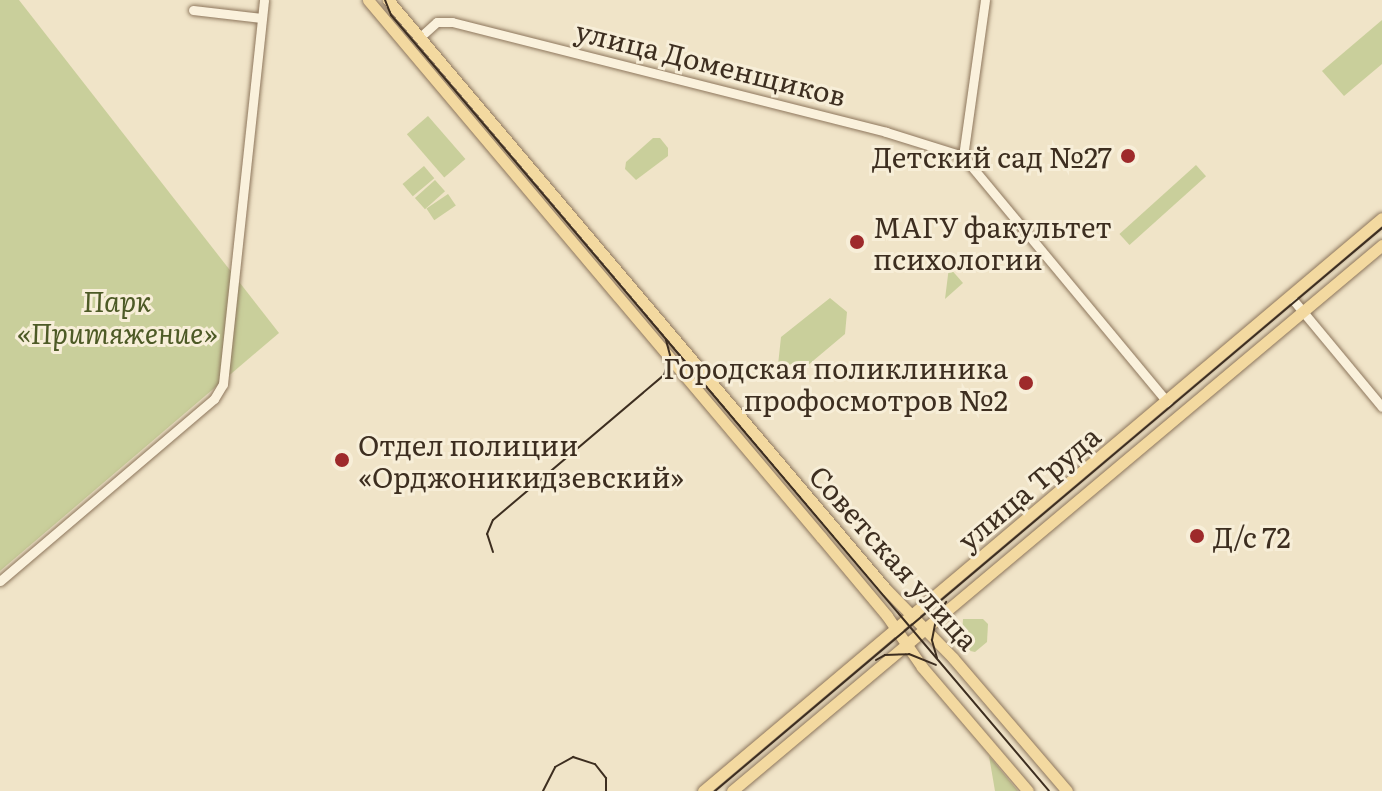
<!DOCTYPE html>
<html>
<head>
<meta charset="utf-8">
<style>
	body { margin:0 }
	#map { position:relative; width:1382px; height:791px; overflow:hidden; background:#f0e4c8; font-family:Literata,serif }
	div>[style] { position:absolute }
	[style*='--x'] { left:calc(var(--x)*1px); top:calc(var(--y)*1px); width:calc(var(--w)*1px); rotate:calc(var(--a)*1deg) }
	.green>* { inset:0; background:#c9cf9b; transform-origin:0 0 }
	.roads { filter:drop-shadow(0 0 2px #8d765c) drop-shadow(0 0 2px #8d765c) }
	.minor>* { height:9px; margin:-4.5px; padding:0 4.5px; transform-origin:4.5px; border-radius:4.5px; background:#faf1dc }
	.major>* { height:11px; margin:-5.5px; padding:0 5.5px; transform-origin:5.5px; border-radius:5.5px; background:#f3d9a0 }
	.tram>* { height:2px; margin:-1px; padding:0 1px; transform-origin:1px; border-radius:1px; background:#3d2e20 }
	.dots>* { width:22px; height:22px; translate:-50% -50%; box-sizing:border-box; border:4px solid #f7eed8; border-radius:50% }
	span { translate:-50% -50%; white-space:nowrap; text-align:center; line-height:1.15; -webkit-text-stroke:6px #f7eed8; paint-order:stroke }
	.street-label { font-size:28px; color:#3d2e20 }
	.poi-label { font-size:28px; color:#3d2e20 }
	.right { translate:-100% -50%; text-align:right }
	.left { translate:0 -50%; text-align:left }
	.park-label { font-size:28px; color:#4d5a26; font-style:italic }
</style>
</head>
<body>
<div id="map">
	<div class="green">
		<i style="clip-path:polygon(0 0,19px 0,279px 333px,0 571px)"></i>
		<i style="clip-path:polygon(1382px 20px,1382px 64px,1344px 96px,1322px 71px)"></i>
		<i style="left:428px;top:116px;width:57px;height:28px;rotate:49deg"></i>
		<i style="clip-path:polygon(653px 138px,660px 138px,668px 148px,668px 156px,636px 180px,625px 169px,626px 162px)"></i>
		<i style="left:1196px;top:165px;width:15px;height:103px;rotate:48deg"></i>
		<i style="left:424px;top:166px;width:16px;height:28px;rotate:50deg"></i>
		<i style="left:435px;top:180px;width:15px;height:27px;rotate:48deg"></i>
		<i style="left:448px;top:194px;width:14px;height:26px;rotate:56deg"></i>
		<i style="clip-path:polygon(949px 267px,963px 283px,945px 299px)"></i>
		<i style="clip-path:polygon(830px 298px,847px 312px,845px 334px,801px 371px,791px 364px,784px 368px,778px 365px,781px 337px)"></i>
		<i style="clip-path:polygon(963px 619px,983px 619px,988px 624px,987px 642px,975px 652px,961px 649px)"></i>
		<i style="clip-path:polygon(989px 756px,1018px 791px,995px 791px)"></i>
	</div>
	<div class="roads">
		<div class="minor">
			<i style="--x:985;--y:0;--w:158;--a:98"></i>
			<i style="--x:963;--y:156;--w:320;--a:50.3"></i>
			<i style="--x:193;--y:10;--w:69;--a:6.6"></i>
			<i style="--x:419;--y:38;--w:24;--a:-42"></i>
			<i style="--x:437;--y:22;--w:15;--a:0"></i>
			<i style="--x:452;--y:22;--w:448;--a:14.2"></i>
			<i style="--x:886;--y:132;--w:81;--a:17.3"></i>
			<i style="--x:1290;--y:296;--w:144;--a:50.3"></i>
			<i style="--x:0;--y:581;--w:281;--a:-40.4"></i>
			<i style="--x:214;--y:399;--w:17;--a:-59"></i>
			<i style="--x:223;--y:384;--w:386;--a:-83.9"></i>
		</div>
		<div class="major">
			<i style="--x:368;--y:0;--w:703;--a:49.85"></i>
			<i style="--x:821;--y:537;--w:103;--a:50.1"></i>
			<i style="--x:887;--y:616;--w:62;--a:55.5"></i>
			<i style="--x:922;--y:667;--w:163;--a:49.5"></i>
			<i style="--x:388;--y:0;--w:771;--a:49.79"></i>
			<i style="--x:886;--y:589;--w:96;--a:45.8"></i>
			<i style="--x:953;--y:658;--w:175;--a:49.4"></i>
			<i style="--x:703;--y:791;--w:888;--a:-40.16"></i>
			<i style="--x:732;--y:791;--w:849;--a:-40.03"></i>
		</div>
	</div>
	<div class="tram">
		<i style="--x:385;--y:0;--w:16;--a:68"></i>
		<i style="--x:391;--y:15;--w:1017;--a:49.7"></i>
		<i style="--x:493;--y:552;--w:19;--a:-108"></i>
		<i style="--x:487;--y:534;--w:15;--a:-67"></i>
		<i style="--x:493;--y:520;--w:224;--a:-40.3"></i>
		<i style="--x:664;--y:375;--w:21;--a:-73"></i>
		<i style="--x:670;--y:355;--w:16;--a:-105"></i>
		<i style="--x:937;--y:658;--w:19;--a:-106"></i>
		<i style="--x:932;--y:640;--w:25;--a:-79"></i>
		<i style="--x:937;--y:615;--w:16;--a:-55"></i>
		<i style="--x:876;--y:660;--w:10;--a:-29"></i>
		<i style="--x:885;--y:655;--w:24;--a:-2"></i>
		<i style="--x:909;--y:654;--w:29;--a:22"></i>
		<i style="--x:543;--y:791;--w:27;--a:-63"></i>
		<i style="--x:555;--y:767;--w:21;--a:-29"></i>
		<i style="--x:573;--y:757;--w:23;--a:18"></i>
		<i style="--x:595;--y:764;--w:18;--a:52"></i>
		<i style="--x:606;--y:778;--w:13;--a:90"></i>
		<i style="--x:715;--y:791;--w:873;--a:-40.17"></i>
	</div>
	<div class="dots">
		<i style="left:1128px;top:156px;background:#9e2a2b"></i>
		<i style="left:857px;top:242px;background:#9e2a2b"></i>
		<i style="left:1026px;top:383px;background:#9e2a2b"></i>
		<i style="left:342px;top:460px;background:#9e2a2b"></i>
		<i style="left:1197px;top:536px;background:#9e2a2b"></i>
	</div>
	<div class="street-label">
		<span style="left:711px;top:62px;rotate:14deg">улица Доменщиков</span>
		<span style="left:1028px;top:487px;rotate:-40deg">улица Труда</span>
		<span style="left:895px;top:557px;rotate:48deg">Советская улица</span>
	</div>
	<div class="poi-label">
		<span class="right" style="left:1112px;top:156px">Детский сад №27</span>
		<span class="left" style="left:873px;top:242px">МАГУ факультет<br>психологии</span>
		<span class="right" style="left:1008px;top:383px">Городская поликлиника<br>профосмотров №2</span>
		<span class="left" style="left:358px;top:460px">Отдел полиции<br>«Орджоникидзевский»</span>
		<span class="left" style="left:1213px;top:536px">Д/с 72</span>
	</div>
	<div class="park-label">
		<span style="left:117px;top:316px">Парк<br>«Притяжение»</span>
	</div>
</div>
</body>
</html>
